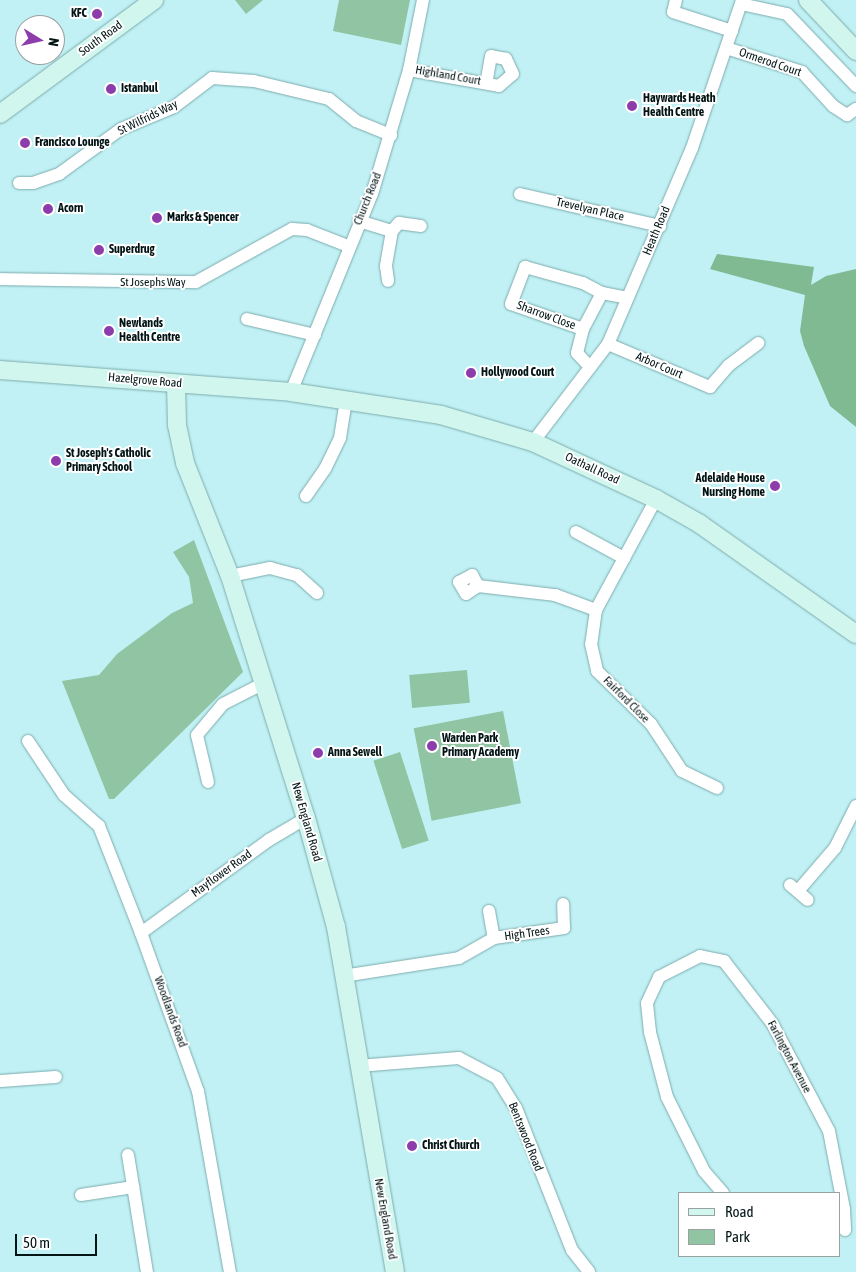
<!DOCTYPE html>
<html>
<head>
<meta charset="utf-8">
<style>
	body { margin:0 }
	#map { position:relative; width:856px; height:1272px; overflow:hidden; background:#c1f1f4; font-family:"Asap Condensed",sans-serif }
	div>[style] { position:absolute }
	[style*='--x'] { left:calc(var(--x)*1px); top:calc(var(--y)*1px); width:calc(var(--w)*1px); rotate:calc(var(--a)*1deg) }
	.green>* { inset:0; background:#91c4a2; transform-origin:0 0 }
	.forest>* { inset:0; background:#7fba93 }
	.roads { filter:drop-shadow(0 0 1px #7dabae) drop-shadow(0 0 1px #7dabae) }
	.street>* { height:12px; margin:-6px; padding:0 6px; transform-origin:6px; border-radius:6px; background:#fff }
	.secondary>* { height:18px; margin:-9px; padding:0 9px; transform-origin:9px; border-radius:9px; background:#d1f6ee }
	.dots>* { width:14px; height:14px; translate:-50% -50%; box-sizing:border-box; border:2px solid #fff; border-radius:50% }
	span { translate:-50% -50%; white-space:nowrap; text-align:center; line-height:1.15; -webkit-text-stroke:4px #fff; paint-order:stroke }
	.poi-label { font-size:12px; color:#031415; font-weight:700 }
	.right { translate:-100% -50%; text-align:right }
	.left { translate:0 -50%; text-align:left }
	.street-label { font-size:12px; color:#031415 }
	.legend { position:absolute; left:678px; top:1192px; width:162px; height:65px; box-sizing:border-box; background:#fff; border:1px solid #9aa1a1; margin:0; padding:6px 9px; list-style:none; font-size:15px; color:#031415 }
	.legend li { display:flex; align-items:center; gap:10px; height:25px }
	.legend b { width:25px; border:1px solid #9aa1a1 }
	.north { position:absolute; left:15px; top:15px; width:50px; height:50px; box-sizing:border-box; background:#fff; border:1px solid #9aa1a1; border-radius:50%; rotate:99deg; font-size:14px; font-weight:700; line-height:20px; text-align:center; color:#031415 }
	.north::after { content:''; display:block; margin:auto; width:18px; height:22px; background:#8d3cab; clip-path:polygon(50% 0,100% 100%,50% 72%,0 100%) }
	.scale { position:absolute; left:15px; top:1234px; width:82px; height:22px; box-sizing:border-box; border:2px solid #031415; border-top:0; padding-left:6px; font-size:15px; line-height:18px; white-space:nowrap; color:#031415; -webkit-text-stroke:4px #fff; paint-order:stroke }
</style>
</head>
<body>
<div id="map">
	<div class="green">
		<i style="clip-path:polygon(235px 0,263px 0,246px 14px)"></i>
		<i style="clip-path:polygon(339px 0,410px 0,401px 45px,333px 31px)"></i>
		<i style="clip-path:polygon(194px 540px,243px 672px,114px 799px,109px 799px,62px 681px,99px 675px,117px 654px,172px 613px,193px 603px,189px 577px,173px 552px)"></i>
		<i style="left:467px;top:670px;width:33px;height:58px;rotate:85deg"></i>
		<i style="left:503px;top:711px;width:94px;height:91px;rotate:79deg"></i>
		<i style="left:400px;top:752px;width:93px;height:28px;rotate:72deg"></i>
	</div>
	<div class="forest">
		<i style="clip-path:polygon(717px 254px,814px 267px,811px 285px,826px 276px,856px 269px,856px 427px,830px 406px,804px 346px,800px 331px,805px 295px,710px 269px)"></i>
	</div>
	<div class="roads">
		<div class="street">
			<i style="--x:676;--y:0;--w:12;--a:104"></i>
			<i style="--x:673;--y:12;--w:62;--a:17.9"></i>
			<i style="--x:741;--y:4;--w:47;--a:12.3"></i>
			<i style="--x:787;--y:14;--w:100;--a:46.2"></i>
			<i style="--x:726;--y:48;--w:80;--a:17.5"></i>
			<i style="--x:802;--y:72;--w:46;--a:47.6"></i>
			<i style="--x:833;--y:106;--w:17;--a:33"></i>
			<i style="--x:847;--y:115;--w:11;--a:-34"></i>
			<i style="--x:409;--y:70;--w:91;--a:10.1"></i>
			<i style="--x:499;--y:86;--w:18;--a:-41"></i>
			<i style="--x:513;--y:74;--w:17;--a:-115"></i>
			<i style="--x:506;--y:59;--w:15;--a:-169"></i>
			<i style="--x:491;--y:56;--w:27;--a:100"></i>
			<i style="--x:19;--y:183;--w:14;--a:0"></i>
			<i style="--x:33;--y:183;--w:28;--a:-19"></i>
			<i style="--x:59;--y:174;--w:77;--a:-36"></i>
			<i style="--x:121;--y:129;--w:57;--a:-22.5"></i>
			<i style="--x:174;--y:107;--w:48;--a:-37.3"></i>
			<i style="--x:212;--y:78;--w:42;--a:4.1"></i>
			<i style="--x:254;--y:81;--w:77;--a:13.5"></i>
			<i style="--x:329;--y:99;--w:35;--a:39"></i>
			<i style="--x:356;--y:121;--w:38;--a:22"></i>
			<i style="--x:520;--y:194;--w:144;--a:12.9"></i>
			<i style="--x:359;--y:221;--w:34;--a:17"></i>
			<i style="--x:392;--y:231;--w:36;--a:100"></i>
			<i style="--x:386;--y:266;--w:15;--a:82"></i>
			<i style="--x:392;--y:231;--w:11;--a:-49"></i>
			<i style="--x:399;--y:223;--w:22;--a:8"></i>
			<i style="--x:0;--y:279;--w:196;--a:0.9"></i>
			<i style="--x:196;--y:282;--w:110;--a:-28.9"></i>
			<i style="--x:292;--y:229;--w:15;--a:4"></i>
			<i style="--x:307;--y:230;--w:44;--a:21.3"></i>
			<i style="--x:247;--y:319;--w:70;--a:13.2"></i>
			<i style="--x:583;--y:329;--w:76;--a:-160.9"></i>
			<i style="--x:511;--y:304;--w:40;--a:-69"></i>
			<i style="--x:525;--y:267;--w:60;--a:15.4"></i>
			<i style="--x:583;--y:283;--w:21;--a:28"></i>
			<i style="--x:608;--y:344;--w:111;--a:22.9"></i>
			<i style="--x:710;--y:387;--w:28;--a:-49"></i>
			<i style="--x:728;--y:366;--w:38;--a:-37"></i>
			<i style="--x:590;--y:367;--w:19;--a:-133"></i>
			<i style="--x:577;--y:353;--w:25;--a:-76"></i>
			<i style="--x:583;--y:329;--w:41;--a:-62.2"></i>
			<i style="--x:602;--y:293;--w:26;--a:11"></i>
			<i style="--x:291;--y:392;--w:214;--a:-67.8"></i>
			<i style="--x:372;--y:194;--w:129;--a:-73.4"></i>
			<i style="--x:409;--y:70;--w:71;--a:-78.7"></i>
			<i style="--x:533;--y:442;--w:123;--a:-52.6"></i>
			<i style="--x:608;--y:344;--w:213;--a:-66.8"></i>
			<i style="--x:692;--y:148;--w:156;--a:-71.3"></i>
			<i style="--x:306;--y:496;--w:33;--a:-55"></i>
			<i style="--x:325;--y:469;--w:34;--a:-64"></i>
			<i style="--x:340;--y:438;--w:38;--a:-81"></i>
			<i style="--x:656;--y:499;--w:126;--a:118.4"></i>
			<i style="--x:596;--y:610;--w:34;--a:98"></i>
			<i style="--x:591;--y:644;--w:28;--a:77"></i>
			<i style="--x:597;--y:671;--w:76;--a:44.5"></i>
			<i style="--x:651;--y:724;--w:56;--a:56.6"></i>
			<i style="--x:682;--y:771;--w:39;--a:26"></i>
			<i style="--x:576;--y:532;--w:55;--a:28.4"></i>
			<i style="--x:472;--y:575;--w:13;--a:61"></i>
			<i style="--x:478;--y:586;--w:14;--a:146"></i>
			<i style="--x:466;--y:594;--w:14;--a:-120"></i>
			<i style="--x:459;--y:582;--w:15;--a:-28"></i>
			<i style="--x:230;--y:576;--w:41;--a:-11.3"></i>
			<i style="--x:270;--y:568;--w:28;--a:15"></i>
			<i style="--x:297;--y:575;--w:27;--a:42"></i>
			<i style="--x:478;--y:586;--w:78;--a:6.7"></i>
			<i style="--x:555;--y:595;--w:44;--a:20.1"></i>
			<i style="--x:28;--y:741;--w:65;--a:56.3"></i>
			<i style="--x:64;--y:795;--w:47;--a:41.5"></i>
			<i style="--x:99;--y:826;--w:115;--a:68.6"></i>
			<i style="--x:141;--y:933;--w:168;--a:70.2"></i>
			<i style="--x:198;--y:1091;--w:184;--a:80"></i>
			<i style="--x:208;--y:782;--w:48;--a:-103.2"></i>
			<i style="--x:197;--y:735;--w:40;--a:-50"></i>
			<i style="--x:223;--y:704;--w:46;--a:-27.1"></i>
			<i style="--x:790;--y:885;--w:23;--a:40"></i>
			<i style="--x:798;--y:891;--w:57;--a:-49.3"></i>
			<i style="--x:835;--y:848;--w:47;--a:-63.4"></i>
			<i style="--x:489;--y:911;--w:27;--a:80"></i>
			<i style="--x:141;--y:933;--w:158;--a:-36"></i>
			<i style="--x:269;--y:840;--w:43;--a:-30.7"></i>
			<i style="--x:343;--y:976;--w:117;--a:-8.8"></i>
			<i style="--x:459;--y:958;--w:40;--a:-29.7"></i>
			<i style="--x:494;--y:938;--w:71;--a:-8.1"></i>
			<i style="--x:564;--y:928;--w:24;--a:-92"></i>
			<i style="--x:358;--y:1066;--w:101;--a:-4.5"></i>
			<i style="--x:459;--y:1058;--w:43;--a:27.8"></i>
			<i style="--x:497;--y:1078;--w:36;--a:58"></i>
			<i style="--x:516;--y:1108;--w:153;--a:68.5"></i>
			<i style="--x:572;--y:1250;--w:28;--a:52"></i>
			<i style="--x:0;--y:1081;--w:56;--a:-4.1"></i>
			<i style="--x:128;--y:1155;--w:119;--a:80.8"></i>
			<i style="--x:723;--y:1193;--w:29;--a:-131"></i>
			<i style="--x:704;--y:1171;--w:83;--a:-116.6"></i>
			<i style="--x:667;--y:1097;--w:67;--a:-104.7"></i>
			<i style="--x:650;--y:1032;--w:29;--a:-96"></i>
			<i style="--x:647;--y:1003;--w:29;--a:-65"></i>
			<i style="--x:659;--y:977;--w:46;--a:-27.1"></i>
			<i style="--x:700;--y:956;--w:25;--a:12"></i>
			<i style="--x:724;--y:961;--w:78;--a:52.3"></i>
			<i style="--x:772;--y:1023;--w:122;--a:62.2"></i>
			<i style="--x:829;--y:1131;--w:79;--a:79.1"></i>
			<i style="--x:844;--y:1209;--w:21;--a:87"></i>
			<i style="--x:81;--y:1195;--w:53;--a:-8.7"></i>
		</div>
		<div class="secondary">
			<i style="--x:808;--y:0;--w:70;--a:46.7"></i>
			<i style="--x:0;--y:114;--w:192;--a:-36.5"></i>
			<i style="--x:0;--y:370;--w:292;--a:4.3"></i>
			<i style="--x:291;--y:392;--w:152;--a:8.7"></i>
			<i style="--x:441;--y:415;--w:96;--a:16.4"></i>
			<i style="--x:533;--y:442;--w:136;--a:24.9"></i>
			<i style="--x:656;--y:499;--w:51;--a:29.6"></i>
			<i style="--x:700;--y:524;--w:191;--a:35.2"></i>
			<i style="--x:176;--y:384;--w:41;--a:88.6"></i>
			<i style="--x:177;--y:425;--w:39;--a:78"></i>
			<i style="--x:185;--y:463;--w:122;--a:68.3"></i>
			<i style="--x:230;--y:576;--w:254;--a:72.6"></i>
			<i style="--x:306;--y:818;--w:113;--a:74.6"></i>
			<i style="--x:336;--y:927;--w:350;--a:80.3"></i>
		</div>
	</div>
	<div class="dots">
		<i style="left:97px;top:14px;background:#8d3cab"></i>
		<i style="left:111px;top:89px;background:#8d3cab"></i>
		<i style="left:632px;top:106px;background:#8d3cab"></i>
		<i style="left:25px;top:143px;background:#8d3cab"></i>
		<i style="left:48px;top:209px;background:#8d3cab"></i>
		<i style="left:157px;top:218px;background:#8d3cab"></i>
		<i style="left:99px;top:250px;background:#8d3cab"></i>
		<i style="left:109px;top:331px;background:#8d3cab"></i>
		<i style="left:471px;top:373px;background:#8d3cab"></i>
		<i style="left:56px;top:461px;background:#8d3cab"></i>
		<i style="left:775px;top:486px;background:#8d3cab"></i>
		<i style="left:432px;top:746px;background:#8d3cab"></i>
		<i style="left:318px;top:753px;background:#8d3cab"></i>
		<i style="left:412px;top:1146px;background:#8d3cab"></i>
	</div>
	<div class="poi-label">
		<span class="right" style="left:87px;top:14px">KFC</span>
		<span class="left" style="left:121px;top:89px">Istanbul</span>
		<span class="left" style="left:643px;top:106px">Haywards Heath<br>Health Centre</span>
		<span class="left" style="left:35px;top:143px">Francisco Lounge</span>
		<span class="left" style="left:58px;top:209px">Acorn</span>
		<span class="left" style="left:167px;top:218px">Marks &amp; Spencer</span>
		<span class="left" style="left:109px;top:250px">Superdrug</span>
		<span class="left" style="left:119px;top:331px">Newlands<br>Health Centre</span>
		<span class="left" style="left:481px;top:373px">Hollywood Court</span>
		<span class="left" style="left:66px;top:461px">St Joseph's Catholic<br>Primary School</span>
		<span class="right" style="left:765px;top:486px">Adelaide House<br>Nursing Home</span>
		<span class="left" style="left:442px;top:746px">Warden Park<br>Primary Academy</span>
		<span class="left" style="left:328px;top:753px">Anna Sewell</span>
		<span class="left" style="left:422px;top:1146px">Christ Church</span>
	</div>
	<div class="street-label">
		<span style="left:101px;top:39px;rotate:-36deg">South Road</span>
		<span style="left:770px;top:63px;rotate:19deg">Ormerod Court</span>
		<span style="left:448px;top:76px;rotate:10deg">Highland Court</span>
		<span style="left:148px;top:118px;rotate:-26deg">St Wilfrids Way</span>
		<span style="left:368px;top:199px;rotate:-68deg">Church Road</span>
		<span style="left:590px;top:210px;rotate:13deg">Trevelyan Place</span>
		<span style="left:657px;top:231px;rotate:-67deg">Heath Road</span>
		<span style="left:153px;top:283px">St Josephs Way</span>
		<span style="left:546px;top:316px;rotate:20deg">Sharrow Close</span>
		<span style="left:659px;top:366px;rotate:23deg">Arbor Court</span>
		<span style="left:145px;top:381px;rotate:5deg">Hazelgrove Road</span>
		<span style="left:592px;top:469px;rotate:25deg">Oathall Road</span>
		<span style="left:626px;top:700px;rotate:45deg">Fairford Close</span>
		<span style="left:306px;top:822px;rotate:74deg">New England Road</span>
		<span style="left:222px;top:874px;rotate:-36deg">Mayflower Road</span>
		<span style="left:527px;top:934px;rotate:-8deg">High Trees</span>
		<span style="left:170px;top:1012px;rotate:70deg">Woodlands Road</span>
		<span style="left:789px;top:1057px;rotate:62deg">Farlington Avenue</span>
		<span style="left:525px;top:1137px;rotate:68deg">Bentswood Road</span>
		<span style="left:385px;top:1219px;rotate:80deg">New England Road</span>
	</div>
	<ul class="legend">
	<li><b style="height:6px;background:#d1f6ee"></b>Road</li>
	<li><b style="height:14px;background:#91c4a2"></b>Park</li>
	</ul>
	<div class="north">N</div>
	<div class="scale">50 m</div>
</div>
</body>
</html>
